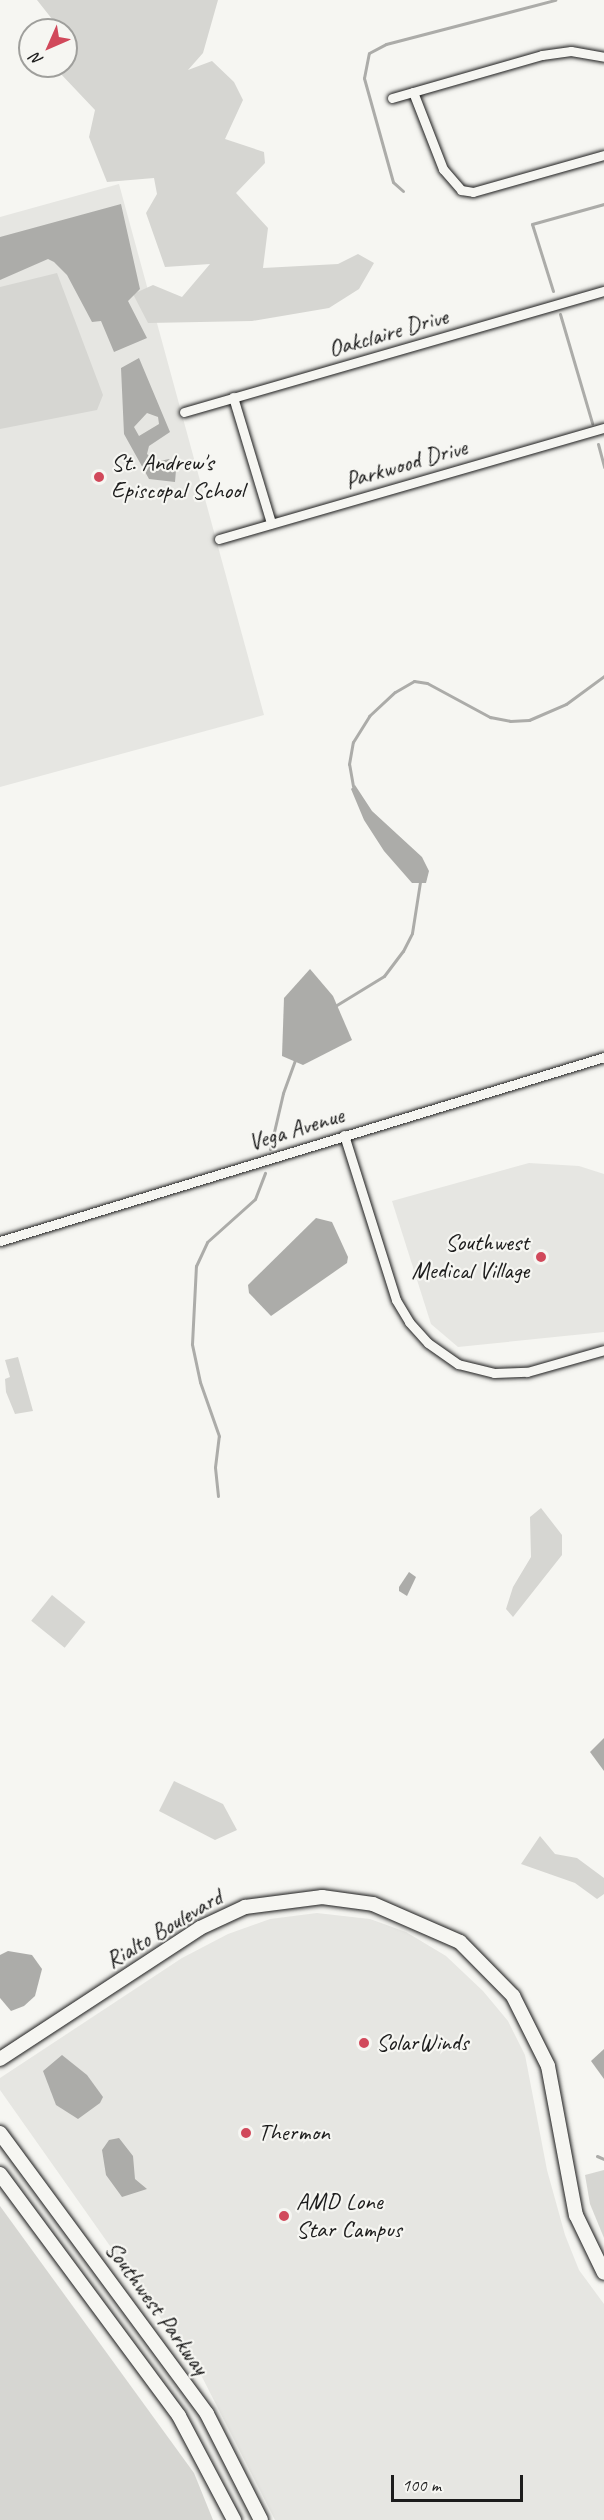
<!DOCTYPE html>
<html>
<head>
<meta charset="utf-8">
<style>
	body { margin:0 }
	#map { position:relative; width:604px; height:2520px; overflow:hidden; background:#f6f6f2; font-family:Caveat,sans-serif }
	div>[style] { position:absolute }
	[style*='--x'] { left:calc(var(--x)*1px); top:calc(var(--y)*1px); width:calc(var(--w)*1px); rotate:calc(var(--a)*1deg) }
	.built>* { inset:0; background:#e6e6e2 }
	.green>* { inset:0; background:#d6d6d2; transform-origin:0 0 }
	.water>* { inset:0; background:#acaca9 }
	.stream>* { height:3px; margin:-1.5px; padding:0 1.5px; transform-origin:1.5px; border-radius:1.5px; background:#acaca9 }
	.roads { filter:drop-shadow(0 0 2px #1c1c1c) drop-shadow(0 0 2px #1c1c1c) }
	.street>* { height:9px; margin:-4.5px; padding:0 4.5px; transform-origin:4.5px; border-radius:4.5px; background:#f6f6f2 }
	.secondary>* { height:14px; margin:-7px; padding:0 7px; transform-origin:7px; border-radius:7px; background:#f6f6f2 }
	.dots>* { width:16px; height:16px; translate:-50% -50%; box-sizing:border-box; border:3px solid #f6f6f2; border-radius:50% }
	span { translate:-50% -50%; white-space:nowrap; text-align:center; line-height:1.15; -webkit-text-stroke:4.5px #f6f6f2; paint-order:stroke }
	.street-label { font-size:24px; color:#1c1c1c }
	.poi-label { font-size:24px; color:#1c1c1c }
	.left { translate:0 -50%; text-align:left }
	.right { translate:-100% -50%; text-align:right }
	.north { position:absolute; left:18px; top:18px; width:60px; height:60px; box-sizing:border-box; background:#f6f6f2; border:2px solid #9f9f9c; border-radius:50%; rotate:225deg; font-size:16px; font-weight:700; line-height:24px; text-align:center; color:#1c1c1c }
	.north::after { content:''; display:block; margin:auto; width:21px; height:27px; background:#d1495b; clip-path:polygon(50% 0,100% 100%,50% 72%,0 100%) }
	.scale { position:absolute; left:391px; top:2475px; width:132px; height:27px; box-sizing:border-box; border:3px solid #1c1c1c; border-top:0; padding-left:8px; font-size:18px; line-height:21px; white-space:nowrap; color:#1c1c1c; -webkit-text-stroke:4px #f6f6f2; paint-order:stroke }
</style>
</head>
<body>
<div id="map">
	<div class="built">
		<i style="clip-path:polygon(119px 184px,264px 715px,0 787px,0 217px)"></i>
		<i style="clip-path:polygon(529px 1163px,579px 1166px,604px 1174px,604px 1332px,458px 1347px,431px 1324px,392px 1201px)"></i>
		<i style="clip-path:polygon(317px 1913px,370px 1919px,406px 1932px,446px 1956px,483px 1991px,508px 2021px,525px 2055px,547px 2170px,565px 2235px,579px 2270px,604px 2304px,604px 2520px,275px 2520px,201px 2375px,0 2090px,0 2078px,182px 1958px,228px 1934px,270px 1919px)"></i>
	</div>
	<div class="green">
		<i style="clip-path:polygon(37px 0,218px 0,203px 53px,188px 70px,212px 61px,234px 82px,243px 100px,225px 139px,264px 152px,265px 163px,236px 193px,268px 228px,263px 268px,338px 264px,358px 254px,374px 263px,359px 289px,329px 308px,252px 321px,148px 323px,133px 294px,153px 285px,182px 297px,210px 264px,165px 267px,146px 213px,157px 194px,154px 178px,107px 182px,89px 137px,95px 110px,59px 72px,58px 66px,66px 66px,66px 30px,54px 30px,52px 19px)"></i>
		<i style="clip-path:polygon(57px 273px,103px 395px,97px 410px,0 429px,0 287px)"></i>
		<i style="clip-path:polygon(18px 1357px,33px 1411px,15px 1414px,6px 1392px,5px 1379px,10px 1377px,5px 1360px)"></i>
		<i style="clip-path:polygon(541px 1508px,562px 1535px,562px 1555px,513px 1617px,506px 1609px,513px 1587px,531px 1557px,530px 1517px)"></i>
		<i style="left:52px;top:1595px;width:43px;height:33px;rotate:39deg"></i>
		<i style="clip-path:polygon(174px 1781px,223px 1804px,237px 1830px,215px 1840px,159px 1811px)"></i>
		<i style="clip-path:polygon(540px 1836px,555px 1854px,577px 1858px,604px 1878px,604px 1894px,597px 1899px,575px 1883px,521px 1864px)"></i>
		<i style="clip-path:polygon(604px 2170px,604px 2238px,590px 2204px,585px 2175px)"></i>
		<i style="clip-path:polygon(0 2206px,194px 2473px,213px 2520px,0 2520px)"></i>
	</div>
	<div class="water">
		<i style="clip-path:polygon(121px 204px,140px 289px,128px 301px,147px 338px,114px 352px,101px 321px,92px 322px,67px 275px,54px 262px,48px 259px,0 280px,0 237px)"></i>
		<i style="clip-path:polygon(evenodd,139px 358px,170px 432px,149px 446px,147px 454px,156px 462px,169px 459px,176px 470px,175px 482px,149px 479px,124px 434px,121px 368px,139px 358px,147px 413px,158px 417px,159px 424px,139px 436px,134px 427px,147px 413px)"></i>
		<i style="clip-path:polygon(355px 785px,372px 811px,422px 857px,429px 871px,426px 883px,412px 883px,384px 851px,364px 820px,351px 789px)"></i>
		<i style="clip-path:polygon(310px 969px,333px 996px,352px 1040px,303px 1065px,282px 1056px,284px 998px)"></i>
		<i style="clip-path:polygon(316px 1218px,332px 1222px,348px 1257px,347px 1263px,271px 1316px,249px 1293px,248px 1285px)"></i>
		<i style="clip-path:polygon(409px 1572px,416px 1577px,407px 1596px,399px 1591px,399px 1587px)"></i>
		<i style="clip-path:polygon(604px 1738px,604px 1771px,590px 1752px)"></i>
		<i style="clip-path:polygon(8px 1951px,32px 1955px,42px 1969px,35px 1996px,24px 2006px,11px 2011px,0 1998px,0 1955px)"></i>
		<i style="clip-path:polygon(604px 2049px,604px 2079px,591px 2061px)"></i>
		<i style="clip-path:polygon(62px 2055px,87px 2075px,103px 2097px,100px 2103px,78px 2119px,56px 2105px,43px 2071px)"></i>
		<i style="clip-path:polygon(119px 2138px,133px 2156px,135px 2179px,147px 2189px,122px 2197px,106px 2175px,102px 2150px,109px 2140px)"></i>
	</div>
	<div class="stream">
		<i style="--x:403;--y:191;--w:13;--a:-138"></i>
		<i style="--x:393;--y:182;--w:108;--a:-105.6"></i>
		<i style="--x:364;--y:78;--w:25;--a:-79"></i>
		<i style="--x:369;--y:53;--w:19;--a:-28"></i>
		<i style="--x:386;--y:44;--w:175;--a:-14.6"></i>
		<i style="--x:553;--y:291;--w:70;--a:-107.4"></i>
		<i style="--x:532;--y:224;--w:75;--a:-15.5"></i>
		<i style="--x:560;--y:314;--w:114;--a:73.6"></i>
		<i style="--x:598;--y:444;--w:24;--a:75"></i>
		<i style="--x:353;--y:786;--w:22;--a:-100"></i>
		<i style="--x:349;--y:764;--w:22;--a:-80"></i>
		<i style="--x:353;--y:742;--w:31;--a:-58"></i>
		<i style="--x:369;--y:716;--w:35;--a:-43"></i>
		<i style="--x:395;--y:692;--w:22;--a:-30"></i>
		<i style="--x:414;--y:681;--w:13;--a:9"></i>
		<i style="--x:427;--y:683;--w:72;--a:28.4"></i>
		<i style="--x:490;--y:717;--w:20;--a:11"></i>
		<i style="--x:510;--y:721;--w:19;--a:-3"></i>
		<i style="--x:529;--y:720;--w:40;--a:-23.4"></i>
		<i style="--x:566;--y:704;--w:47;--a:-36.4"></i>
		<i style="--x:335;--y:1006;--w:57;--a:-31.5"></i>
		<i style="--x:384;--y:976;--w:31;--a:-53"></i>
		<i style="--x:403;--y:951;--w:20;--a:-63"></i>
		<i style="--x:412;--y:933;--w:52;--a:-81.1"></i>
		<i style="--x:270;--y:1149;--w:57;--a:-76.9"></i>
		<i style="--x:283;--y:1093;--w:37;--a:-70"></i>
		<i style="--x:218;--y:1496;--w:29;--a:-96"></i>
		<i style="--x:215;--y:1467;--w:31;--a:-83"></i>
		<i style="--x:219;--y:1436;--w:57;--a:-109.4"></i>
		<i style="--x:200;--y:1382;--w:39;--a:-102"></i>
		<i style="--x:192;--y:1344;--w:78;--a:-87.1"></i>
		<i style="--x:196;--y:1266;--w:26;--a:-65"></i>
		<i style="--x:207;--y:1242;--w:64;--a:-41.9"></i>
		<i style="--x:255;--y:1199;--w:28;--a:-69"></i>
		<i style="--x:597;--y:2156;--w:8;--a:23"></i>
	</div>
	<div class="roads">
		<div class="street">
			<i style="--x:413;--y:92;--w:83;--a:68.7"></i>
			<i style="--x:443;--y:169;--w:28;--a:49"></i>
			<i style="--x:461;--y:190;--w:12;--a:9"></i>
			<i style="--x:473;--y:192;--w:136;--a:-15.8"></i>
			<i style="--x:392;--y:98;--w:156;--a:-16"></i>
			<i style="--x:542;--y:55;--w:29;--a:-8"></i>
			<i style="--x:571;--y:51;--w:34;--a:10"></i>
			<i style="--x:233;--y:397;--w:132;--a:73.2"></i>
			<i style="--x:184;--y:412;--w:437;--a:-16.1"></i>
			<i style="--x:219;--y:539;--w:401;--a:-16.1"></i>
			<i style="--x:344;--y:1135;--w:173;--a:72.5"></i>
			<i style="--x:396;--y:1300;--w:26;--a:59"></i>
			<i style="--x:409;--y:1322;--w:28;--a:48"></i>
			<i style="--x:428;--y:1343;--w:37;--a:35"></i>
			<i style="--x:458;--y:1364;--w:37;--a:14"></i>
			<i style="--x:494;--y:1373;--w:33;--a:-2"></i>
			<i style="--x:527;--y:1372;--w:80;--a:-15.9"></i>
			<i style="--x:0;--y:1241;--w:631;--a:-16.94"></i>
		</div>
		<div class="secondary">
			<i style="--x:0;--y:2059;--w:239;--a:-33.2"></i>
			<i style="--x:200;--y:1928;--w:50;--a:-25"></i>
			<i style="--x:245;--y:1907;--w:78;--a:-7.4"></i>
			<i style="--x:322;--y:1897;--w:51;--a:7.8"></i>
			<i style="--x:373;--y:1904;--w:95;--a:23.6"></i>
			<i style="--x:460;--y:1942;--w:76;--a:45.5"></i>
			<i style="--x:513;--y:1996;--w:78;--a:63.4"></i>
			<i style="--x:548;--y:2066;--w:152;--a:79.4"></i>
			<i style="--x:576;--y:2215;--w:64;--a:64.2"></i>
			<i style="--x:0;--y:2133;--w:349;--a:53.6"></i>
			<i style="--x:207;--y:2414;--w:119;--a:63"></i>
			<i style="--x:0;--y:2174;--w:301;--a:53.5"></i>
			<i style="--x:179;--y:2416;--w:118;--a:62.1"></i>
		</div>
	</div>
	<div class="dots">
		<i style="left:99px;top:477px;background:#d1495b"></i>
		<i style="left:541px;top:1257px;background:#d1495b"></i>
		<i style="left:364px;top:2043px;background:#d1495b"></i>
		<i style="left:246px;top:2133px;background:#d1495b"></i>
		<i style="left:284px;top:2216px;background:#d1495b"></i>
	</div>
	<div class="street-label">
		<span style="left:388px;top:333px;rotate:-16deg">Oakclaire Drive</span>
		<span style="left:406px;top:464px;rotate:-16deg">Parkwood Drive</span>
		<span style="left:296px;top:1129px;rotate:-17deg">Vega Avenue</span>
		<span style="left:164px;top:1929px;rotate:-31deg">Rialto Boulevard</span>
		<span style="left:157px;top:2308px;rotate:54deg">Southwest Parkway</span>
	</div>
	<div class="poi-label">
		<span class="left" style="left:111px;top:477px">St. Andrew's<br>Episcopal School</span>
		<span class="right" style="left:529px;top:1257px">Southwest<br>Medical Village</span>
		<span class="left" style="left:376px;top:2043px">SolarWinds</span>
		<span class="left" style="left:258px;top:2133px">Thermon</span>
		<span class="left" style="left:296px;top:2216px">AMD Lone<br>Star Campus</span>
	</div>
	<div class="north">N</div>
	<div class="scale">100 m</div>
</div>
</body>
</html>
